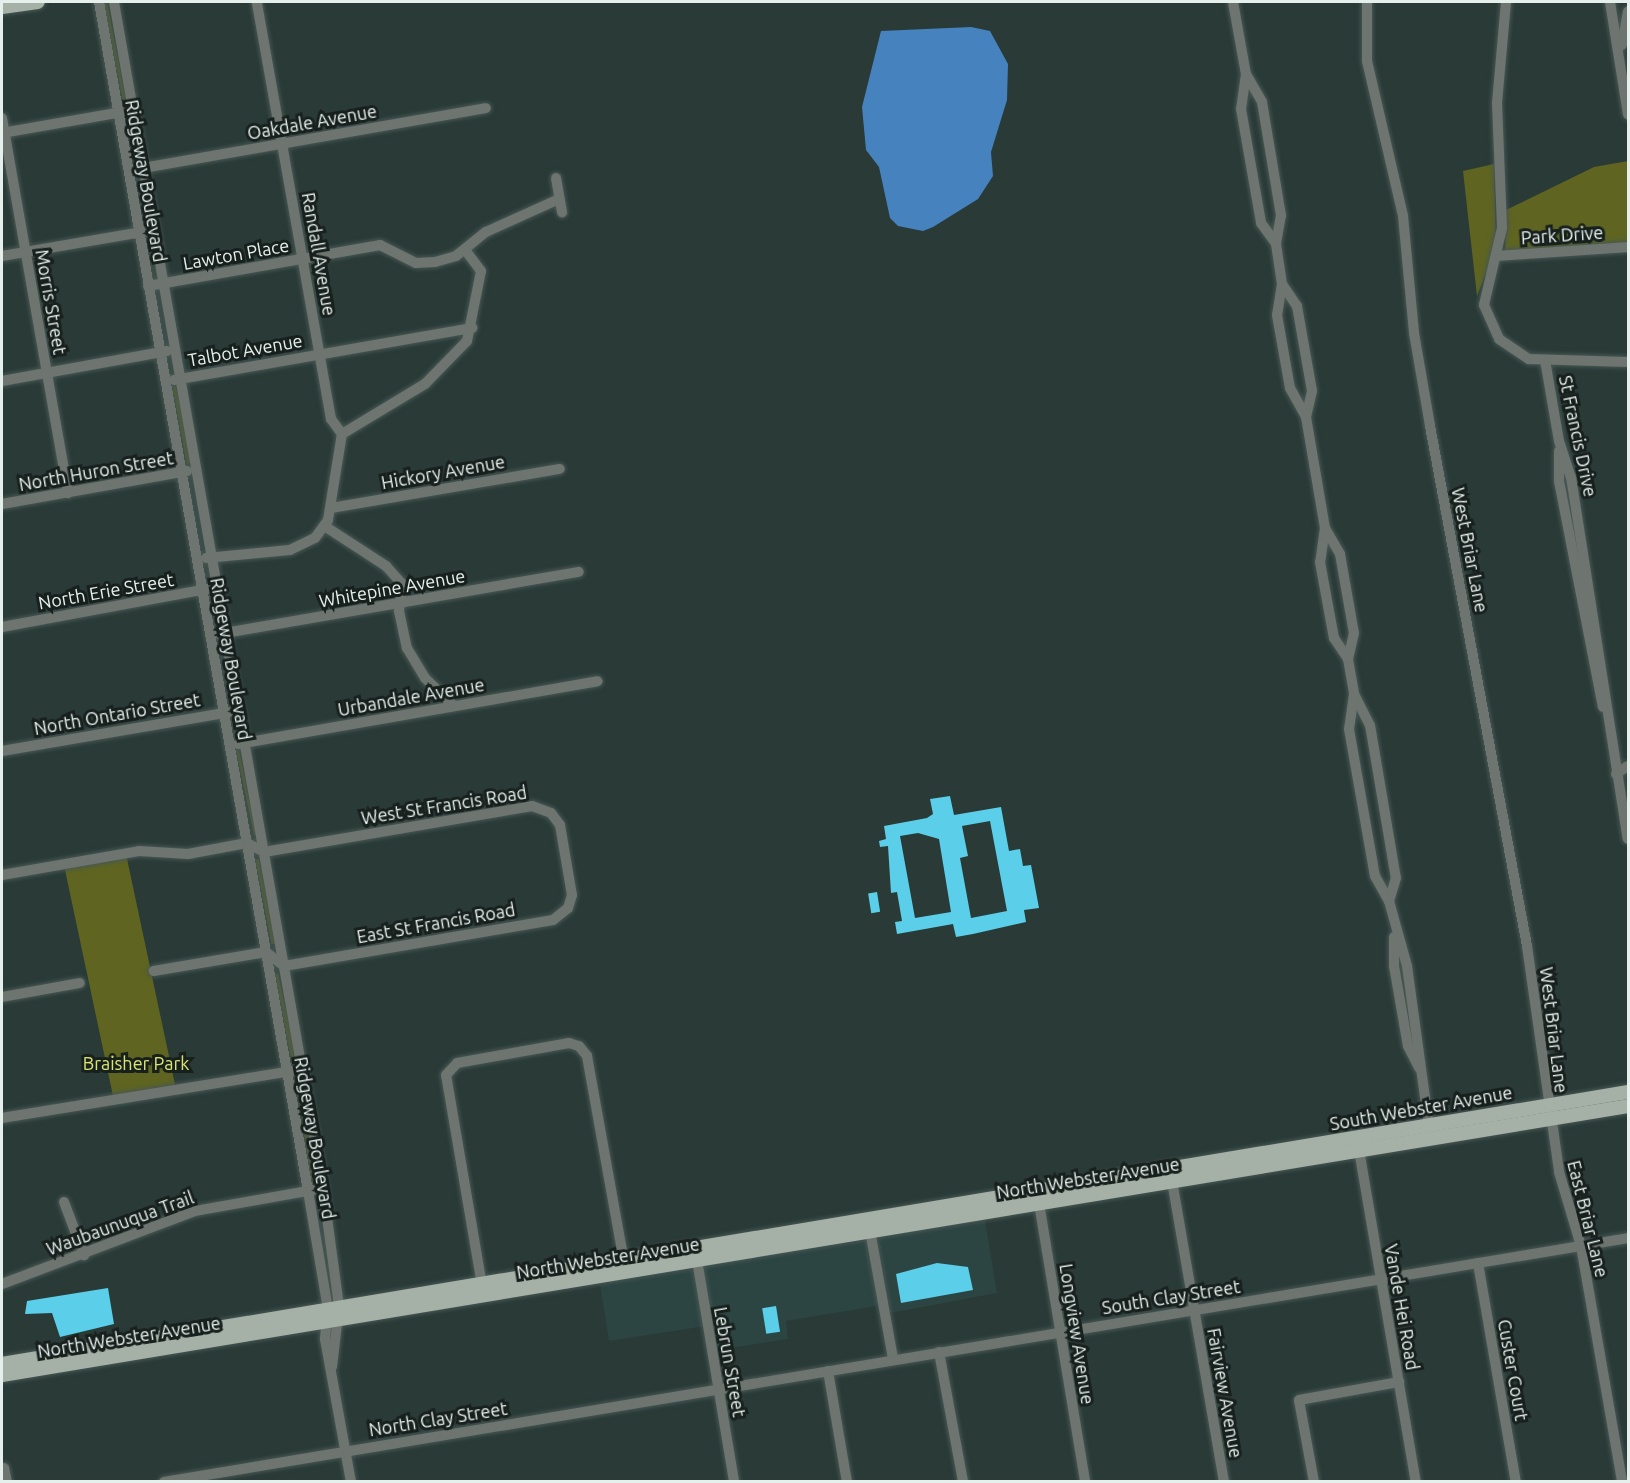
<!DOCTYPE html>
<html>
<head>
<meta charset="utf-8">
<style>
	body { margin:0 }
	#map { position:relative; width:1630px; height:1483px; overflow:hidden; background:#293a37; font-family:Ubuntu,sans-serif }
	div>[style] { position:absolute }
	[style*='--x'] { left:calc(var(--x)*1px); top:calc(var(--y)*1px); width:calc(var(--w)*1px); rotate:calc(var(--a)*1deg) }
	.built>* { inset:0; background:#2c4542 }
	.green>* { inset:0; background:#5f6520; transform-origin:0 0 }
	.water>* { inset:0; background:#4682bd }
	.building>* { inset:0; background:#5bcee9; transform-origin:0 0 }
	.roads { filter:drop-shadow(0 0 2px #475754) drop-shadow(0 0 2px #475754) }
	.minor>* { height:10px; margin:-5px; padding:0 5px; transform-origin:5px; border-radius:5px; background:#6e746f }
	.major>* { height:14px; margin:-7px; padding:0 7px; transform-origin:7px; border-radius:7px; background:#a5b1a6 }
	span { translate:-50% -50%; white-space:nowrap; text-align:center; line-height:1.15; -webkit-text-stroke:6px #18201e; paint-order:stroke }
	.street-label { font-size:18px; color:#e5f0ed }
	.park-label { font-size:18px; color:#d9e573 }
	.frame { position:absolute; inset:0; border:3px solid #e5f0ed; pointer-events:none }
</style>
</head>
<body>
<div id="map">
	<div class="built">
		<i style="clip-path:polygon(983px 1208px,997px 1293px,885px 1314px,883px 1305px,786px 1321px,788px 1339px,711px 1351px,706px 1326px,609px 1341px,598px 1272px)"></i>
	</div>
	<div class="green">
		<i style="clip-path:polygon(107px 2px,127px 105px,124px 107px,103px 4px)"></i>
		<i style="clip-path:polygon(1628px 161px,1628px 243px,1505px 251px,1506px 210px,1594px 167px)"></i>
		<i style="clip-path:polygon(1494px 164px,1496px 248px,1477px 296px,1463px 171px)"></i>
		<i style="clip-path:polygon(172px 385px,176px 386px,191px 461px,187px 466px)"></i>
		<i style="clip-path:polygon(239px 749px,256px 834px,254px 836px,236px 750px)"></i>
		<i style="left:126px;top:854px;width:241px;height:63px;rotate:78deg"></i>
		<i style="left:259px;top:859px;width:86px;height:4px;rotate:79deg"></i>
		<i style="clip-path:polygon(278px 973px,297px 1062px,292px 1065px,275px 975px)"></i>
		<i style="clip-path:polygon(295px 1076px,299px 1078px,315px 1184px,312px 1184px)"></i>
	</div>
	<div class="water">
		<i style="clip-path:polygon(971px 27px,990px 31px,1008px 64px,1007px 100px,991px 152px,993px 176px,978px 199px,933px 227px,923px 231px,898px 226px,890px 218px,879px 167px,866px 150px,862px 107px,881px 31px)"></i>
	</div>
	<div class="building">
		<i style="clip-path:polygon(evenodd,950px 796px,954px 815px,1001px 807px,1009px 851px,1020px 849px,1023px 866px,1031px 865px,1039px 908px,1024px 910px,1026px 922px,973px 934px,956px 937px,953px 924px,897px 934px,895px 922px,902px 921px,897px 892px,891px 893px,888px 846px,880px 847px,879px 841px,886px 839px,884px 826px,927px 818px,933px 814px,930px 799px,950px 796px,990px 821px,1007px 911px,971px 918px,960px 858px,968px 856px,962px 826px,990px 821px,950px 796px,918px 833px,939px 839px,951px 912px,915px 918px,900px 836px,918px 833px)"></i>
		<i style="left:877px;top:892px;width:20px;height:9px;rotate:81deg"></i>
		<i style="clip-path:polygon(937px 1263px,968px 1267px,973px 1290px,901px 1303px,896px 1274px)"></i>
		<i style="clip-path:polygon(108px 1288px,114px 1324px,60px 1337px,52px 1313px,25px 1314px,27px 1301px)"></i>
		<i style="left:776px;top:1306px;width:26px;height:14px;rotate:81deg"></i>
	</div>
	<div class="roads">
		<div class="minor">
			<i style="--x:99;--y:2;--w:1207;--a:80.03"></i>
			<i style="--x:308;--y:1191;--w:120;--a:80.4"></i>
			<i style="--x:328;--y:1309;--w:30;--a:96"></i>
			<i style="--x:325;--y:1339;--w:145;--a:79.7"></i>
			<i style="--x:114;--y:2;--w:1204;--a:80.01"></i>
			<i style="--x:323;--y:1188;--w:120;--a:82.3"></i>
			<i style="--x:339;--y:1307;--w:60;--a:96.7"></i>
			<i style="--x:1233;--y:2;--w:73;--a:79.8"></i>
			<i style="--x:1246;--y:74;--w:32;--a:60"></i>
			<i style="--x:1262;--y:102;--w:115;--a:80.5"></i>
			<i style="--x:1281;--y:215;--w:29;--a:100"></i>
			<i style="--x:1276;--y:244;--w:40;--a:81.5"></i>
			<i style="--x:1282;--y:284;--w:27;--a:56"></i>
			<i style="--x:1297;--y:306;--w:86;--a:80"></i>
			<i style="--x:1312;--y:391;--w:27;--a:103"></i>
			<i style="--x:1306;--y:417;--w:113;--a:80.3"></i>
			<i style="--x:1325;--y:528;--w:30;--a:60"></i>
			<i style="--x:1340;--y:554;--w:80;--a:80"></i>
			<i style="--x:1354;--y:633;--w:27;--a:103"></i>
			<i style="--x:1348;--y:659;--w:36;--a:80"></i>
			<i style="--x:1354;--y:694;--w:35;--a:63"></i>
			<i style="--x:1370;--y:725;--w:155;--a:80.4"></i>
			<i style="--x:1396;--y:878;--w:24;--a:107"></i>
			<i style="--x:1389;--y:901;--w:67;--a:74.5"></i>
			<i style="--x:1407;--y:966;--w:169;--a:82.2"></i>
			<i style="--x:1367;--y:2;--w:59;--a:90"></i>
			<i style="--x:1367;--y:61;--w:159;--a:76.9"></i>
			<i style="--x:1403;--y:216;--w:118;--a:84.6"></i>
			<i style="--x:1414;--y:333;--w:94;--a:80.2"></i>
			<i style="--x:1430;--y:426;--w:529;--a:79.43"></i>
			<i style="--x:1527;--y:946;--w:228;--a:81.9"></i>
			<i style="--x:1559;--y:1172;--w:77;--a:73.4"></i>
			<i style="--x:1581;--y:1246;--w:240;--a:80.1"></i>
			<i style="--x:1506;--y:2;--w:101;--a:95.1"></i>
			<i style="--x:1497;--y:103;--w:125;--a:87.7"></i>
			<i style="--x:1502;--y:228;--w:79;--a:103.2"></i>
			<i style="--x:1484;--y:305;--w:37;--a:66"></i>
			<i style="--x:1499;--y:339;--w:36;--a:34"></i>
			<i style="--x:1529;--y:359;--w:99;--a:1.7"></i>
			<i style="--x:1610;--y:2;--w:114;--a:80.9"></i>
			<i style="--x:1622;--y:45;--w:34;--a:-80"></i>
			<i style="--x:1246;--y:74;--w:35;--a:98"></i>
			<i style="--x:1241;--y:109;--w:116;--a:80"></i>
			<i style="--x:1261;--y:223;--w:26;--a:54"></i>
			<i style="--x:2;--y:118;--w:381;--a:80"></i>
			<i style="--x:2;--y:133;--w:122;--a:-9.9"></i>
			<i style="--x:143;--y:168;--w:348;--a:-9.9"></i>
			<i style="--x:556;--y:178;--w:35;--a:80"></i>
			<i style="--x:2;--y:256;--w:154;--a:-9.7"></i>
			<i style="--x:1497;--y:256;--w:131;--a:-3.9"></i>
			<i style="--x:1282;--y:284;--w:31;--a:99"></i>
			<i style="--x:1277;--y:315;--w:74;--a:79.9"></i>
			<i style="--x:1290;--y:388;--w:33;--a:61"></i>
			<i style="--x:148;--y:286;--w:236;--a:-10"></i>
			<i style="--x:380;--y:245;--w:40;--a:26.6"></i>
			<i style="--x:416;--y:263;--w:19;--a:-3"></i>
			<i style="--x:435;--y:262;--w:22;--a:-16"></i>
			<i style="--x:456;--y:256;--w:38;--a:-39"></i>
			<i style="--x:486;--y:232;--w:80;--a:-24.3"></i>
			<i style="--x:1545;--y:360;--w:82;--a:80.2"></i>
			<i style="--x:1559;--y:441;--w:38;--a:72"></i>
			<i style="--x:1571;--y:477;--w:366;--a:81.1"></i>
			<i style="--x:174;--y:380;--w:303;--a:-9.9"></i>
			<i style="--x:2;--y:381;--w:168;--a:-10.3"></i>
			<i style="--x:342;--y:434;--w:97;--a:-31.1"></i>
			<i style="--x:425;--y:384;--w:60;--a:-45.7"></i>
			<i style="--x:467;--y:341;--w:71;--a:-78.7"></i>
			<i style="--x:481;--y:271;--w:26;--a:-127"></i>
			<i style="--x:1559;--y:451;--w:30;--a:90"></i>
			<i style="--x:1559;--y:481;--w:230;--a:79"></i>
			<i style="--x:2;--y:504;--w:188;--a:-10.1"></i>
			<i style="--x:331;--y:508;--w:232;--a:-9.7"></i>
			<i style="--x:326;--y:527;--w:72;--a:33"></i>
			<i style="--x:386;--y:566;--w:25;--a:48"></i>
			<i style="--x:403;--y:585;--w:26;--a:99"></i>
			<i style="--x:399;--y:611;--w:38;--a:78"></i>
			<i style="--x:407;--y:648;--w:35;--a:59"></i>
			<i style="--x:425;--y:678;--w:40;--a:44"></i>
			<i style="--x:1325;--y:528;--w:34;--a:98"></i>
			<i style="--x:1320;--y:562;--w:77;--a:79.6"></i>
			<i style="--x:1334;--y:638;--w:25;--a:56"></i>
			<i style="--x:206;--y:558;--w:84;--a:-5.4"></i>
			<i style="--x:290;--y:550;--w:28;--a:-26"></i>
			<i style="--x:315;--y:538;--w:22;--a:-54"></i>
			<i style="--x:328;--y:520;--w:87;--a:-80.8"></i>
			<i style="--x:342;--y:434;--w:19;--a:-126"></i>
			<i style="--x:331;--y:419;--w:424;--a:-100.1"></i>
			<i style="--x:2;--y:627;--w:209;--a:-10.5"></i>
			<i style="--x:219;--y:634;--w:365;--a:-9.8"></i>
			<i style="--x:1354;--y:694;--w:35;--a:98"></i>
			<i style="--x:1349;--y:729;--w:149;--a:80"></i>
			<i style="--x:1375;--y:876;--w:29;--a:61"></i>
			<i style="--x:238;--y:744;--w:365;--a:-9.9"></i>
			<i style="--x:2;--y:751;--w:230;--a:-9.7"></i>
			<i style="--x:1616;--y:774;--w:14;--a:-34"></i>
			<i style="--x:2;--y:875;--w:139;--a:-9.9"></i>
			<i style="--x:139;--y:851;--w:49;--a:3.5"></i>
			<i style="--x:188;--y:854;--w:60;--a:-10.6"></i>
			<i style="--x:247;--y:843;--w:19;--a:28"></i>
			<i style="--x:264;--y:852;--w:272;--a:-9.7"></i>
			<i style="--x:532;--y:806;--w:20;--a:20"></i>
			<i style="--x:551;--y:813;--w:15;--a:53"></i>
			<i style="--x:560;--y:825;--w:71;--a:80.3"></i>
			<i style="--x:572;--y:895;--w:14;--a:107"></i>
			<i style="--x:568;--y:908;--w:19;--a:141"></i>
			<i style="--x:553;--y:920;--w:273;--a:170.3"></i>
			<i style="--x:284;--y:966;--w:23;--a:-142"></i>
			<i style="--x:266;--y:952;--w:114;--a:170.4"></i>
			<i style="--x:1394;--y:937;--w:29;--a:90"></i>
			<i style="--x:1394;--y:966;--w:81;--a:80.1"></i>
			<i style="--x:1408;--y:1046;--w:25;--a:63"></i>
			<i style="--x:2;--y:997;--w:79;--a:-10.2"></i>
			<i style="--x:2;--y:1118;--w:305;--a:-9.2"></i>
			<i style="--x:1358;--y:1144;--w:343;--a:80.3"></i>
			<i style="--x:1171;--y:1175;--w:312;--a:80.2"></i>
			<i style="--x:1038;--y:1197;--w:289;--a:80.6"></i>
			<i style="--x:64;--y:1202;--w:57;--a:69.3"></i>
			<i style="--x:869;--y:1225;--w:136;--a:79.8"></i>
			<i style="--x:696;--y:1254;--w:231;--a:80.5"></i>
			<i style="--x:1478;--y:1263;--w:222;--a:80.2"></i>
			<i style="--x:2;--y:1284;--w:206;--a:-20.7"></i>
			<i style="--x:195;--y:1211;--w:120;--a:-10.1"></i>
			<i style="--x:483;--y:1291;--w:219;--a:-99.7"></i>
			<i style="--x:446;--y:1075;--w:16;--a:-47"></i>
			<i style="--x:457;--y:1063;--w:114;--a:-10.1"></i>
			<i style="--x:569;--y:1043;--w:10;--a:17"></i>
			<i style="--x:579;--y:1046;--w:13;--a:51"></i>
			<i style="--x:587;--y:1056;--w:214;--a:79.8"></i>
			<i style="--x:939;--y:1352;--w:132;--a:79.5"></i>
			<i style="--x:828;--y:1371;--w:113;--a:80.3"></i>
			<i style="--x:4;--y:1468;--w:14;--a:78"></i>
			<i style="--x:164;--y:1482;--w:1484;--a:-9.46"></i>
			<i style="--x:1314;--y:1482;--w:83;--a:-100.4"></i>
			<i style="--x:1299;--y:1400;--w:102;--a:-10.2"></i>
		</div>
		<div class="major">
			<i style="--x:2;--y:7;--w:36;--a:-8"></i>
			<i style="--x:2;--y:1364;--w:1649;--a:-9.5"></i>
			<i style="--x:2;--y:1375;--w:1648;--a:-9.39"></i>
		</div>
	</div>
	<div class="street-label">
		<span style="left:312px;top:122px;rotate:-10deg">Oakdale Avenue</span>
		<span style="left:146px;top:181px;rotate:80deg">Ridgeway Boulevard</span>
		<span style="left:1562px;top:235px;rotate:-4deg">Park Drive</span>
		<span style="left:236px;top:254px;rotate:-10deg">Lawton Place</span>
		<span style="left:319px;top:254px;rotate:80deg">Randall Avenue</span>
		<span style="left:51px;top:302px;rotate:80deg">Morris Street</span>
		<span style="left:245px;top:350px;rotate:-10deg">Talbot Avenue</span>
		<span style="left:1578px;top:436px;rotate:78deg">St Francis Drive</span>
		<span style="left:96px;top:471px;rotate:-10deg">North Huron Street</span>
		<span style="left:443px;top:472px;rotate:-10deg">Hickory Avenue</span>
		<span style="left:1470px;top:550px;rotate:79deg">West Briar Lane</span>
		<span style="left:392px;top:588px;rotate:-10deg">Whitepine Avenue</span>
		<span style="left:106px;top:591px;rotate:-10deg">North Erie Street</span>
		<span style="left:231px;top:659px;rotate:80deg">Ridgeway Boulevard</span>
		<span style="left:411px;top:697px;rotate:-10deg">Urbandale Avenue</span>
		<span style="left:117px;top:714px;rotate:-10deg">North Ontario Street</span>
		<span style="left:444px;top:805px;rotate:-9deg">West St Francis Road</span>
		<span style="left:436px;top:923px;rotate:-10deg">East St Francis Road</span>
		<span style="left:1554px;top:1030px;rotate:83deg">West Briar Lane</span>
		<span style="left:1421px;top:1108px;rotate:-10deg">South Webster Avenue</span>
		<span style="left:315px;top:1138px;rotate:80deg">Ridgeway Boulevard</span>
		<span style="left:1088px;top:1178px;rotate:-9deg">North Webster Avenue</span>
		<span style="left:1588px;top:1219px;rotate:76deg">East Briar Lane</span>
		<span style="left:120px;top:1223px;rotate:-20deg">Waubaunuqua Trail</span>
		<span style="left:608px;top:1258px;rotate:-9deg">North Webster Avenue</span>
		<span style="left:1171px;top:1297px;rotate:-9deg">South Clay Street</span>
		<span style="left:1402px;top:1307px;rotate:80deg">Vande Hei Road</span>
		<span style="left:1077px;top:1334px;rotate:81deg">Longview Avenue</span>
		<span style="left:129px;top:1337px;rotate:-9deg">North Webster Avenue</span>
		<span style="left:730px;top:1362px;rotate:80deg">Lebrun Street</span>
		<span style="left:1513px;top:1370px;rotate:80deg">Custer Court</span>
		<span style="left:1225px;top:1393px;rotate:80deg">Fairview Avenue</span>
		<span style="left:438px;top:1419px;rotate:-9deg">North Clay Street</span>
	</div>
	<div class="park-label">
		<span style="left:136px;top:1063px">Braisher Park</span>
	</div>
	<div class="frame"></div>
</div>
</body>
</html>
